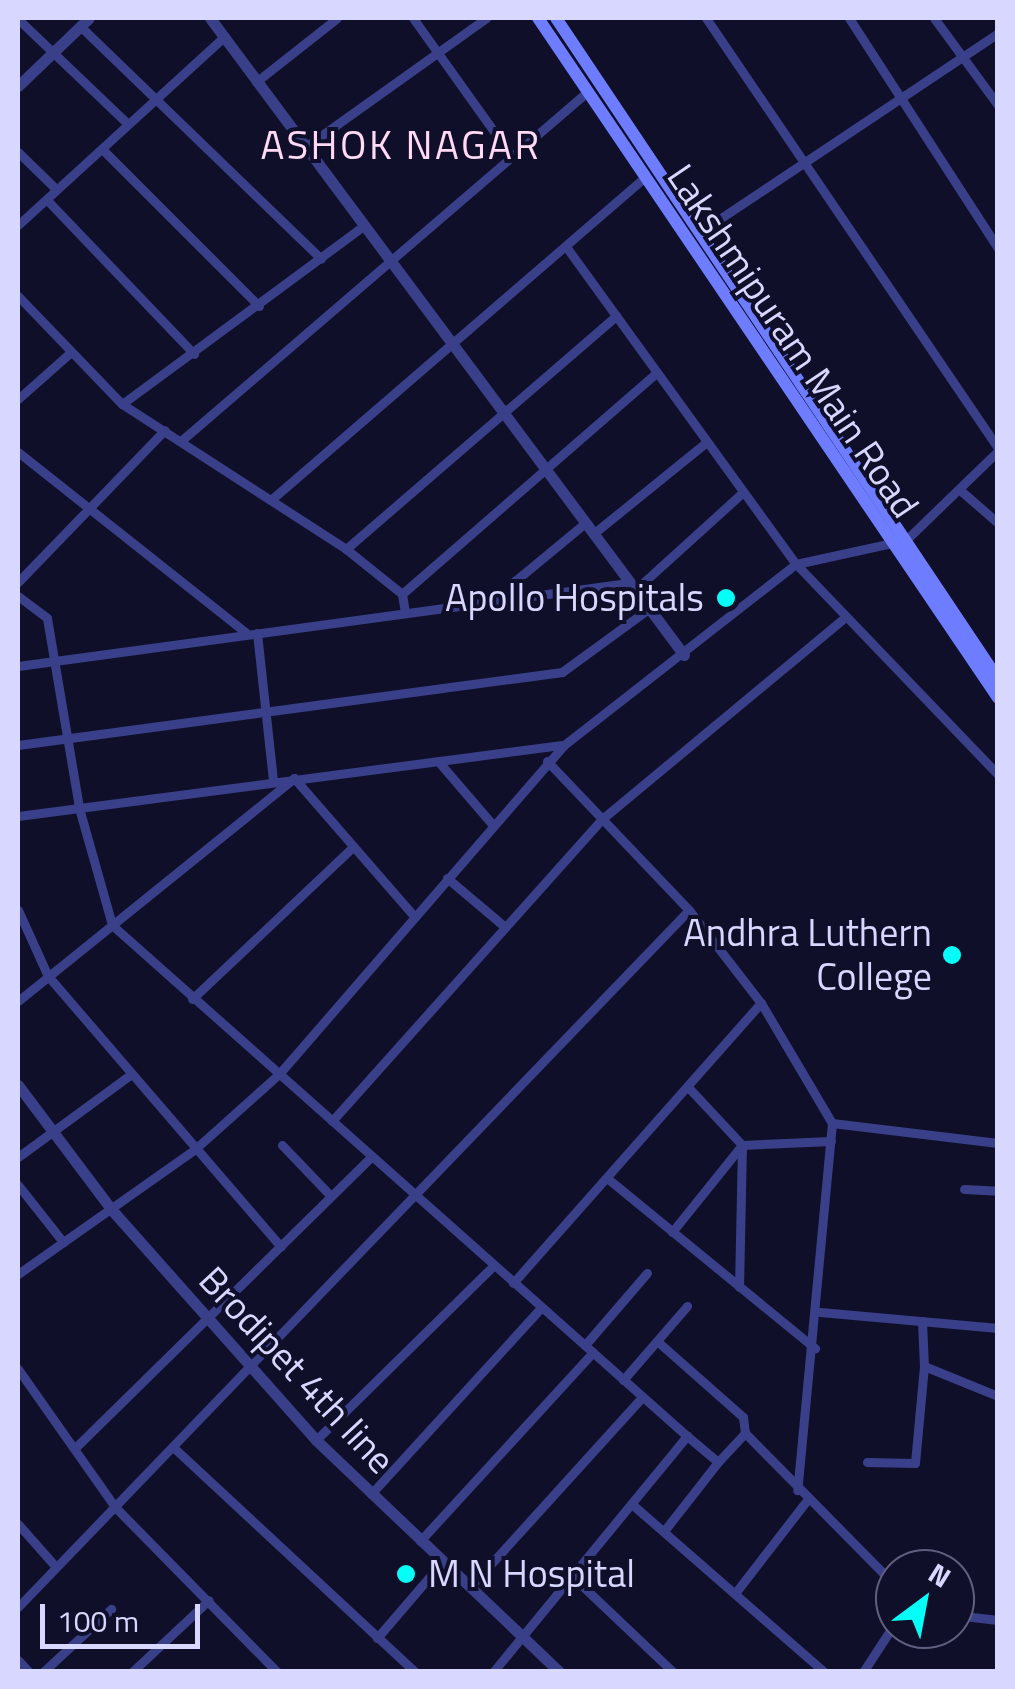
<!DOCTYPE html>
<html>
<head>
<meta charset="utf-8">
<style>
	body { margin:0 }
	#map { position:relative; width:1015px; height:1689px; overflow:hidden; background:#100f29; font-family:"Titillium Web",sans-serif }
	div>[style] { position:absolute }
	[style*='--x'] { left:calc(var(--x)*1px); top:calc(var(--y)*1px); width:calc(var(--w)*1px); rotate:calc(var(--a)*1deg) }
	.minor>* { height:9px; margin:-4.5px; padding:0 4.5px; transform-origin:4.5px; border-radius:4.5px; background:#394089 }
	.tertiary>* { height:11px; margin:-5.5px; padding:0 5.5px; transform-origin:5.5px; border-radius:5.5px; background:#394089 }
	.secondary>* { height:12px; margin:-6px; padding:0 6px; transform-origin:6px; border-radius:6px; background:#6e7dff }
	.dots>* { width:28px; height:28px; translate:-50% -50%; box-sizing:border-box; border:5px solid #100f29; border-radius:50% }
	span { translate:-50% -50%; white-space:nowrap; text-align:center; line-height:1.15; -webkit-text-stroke:8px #100f29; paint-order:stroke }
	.street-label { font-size:38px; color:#d7d7ff }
	.poi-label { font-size:38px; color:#d7d7ff }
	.right { translate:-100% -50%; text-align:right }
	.left { translate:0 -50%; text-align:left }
	.neighbourhood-label { font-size:40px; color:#ffd9f6; letter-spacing:2.5px }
	.frame { position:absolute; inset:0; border:20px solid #d7d7ff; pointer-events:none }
	.north { position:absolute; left:875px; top:1549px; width:100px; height:100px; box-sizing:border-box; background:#100f29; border:2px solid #605f7f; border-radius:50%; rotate:32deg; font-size:28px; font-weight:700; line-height:40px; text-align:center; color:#d7d7ff }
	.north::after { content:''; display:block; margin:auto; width:35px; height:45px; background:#03fff8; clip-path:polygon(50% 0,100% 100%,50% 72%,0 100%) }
	.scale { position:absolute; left:40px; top:1604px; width:160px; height:45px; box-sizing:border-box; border:5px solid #d7d7ff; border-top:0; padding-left:12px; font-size:30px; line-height:35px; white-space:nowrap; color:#d7d7ff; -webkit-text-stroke:8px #100f29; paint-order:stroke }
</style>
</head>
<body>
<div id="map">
	<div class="minor">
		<i style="--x:413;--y:18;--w:172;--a:54.5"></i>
		<i style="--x:706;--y:18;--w:520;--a:55.82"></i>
		<i style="--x:849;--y:18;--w:274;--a:57.1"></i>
		<i style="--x:934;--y:18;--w:108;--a:53.7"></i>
		<i style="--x:18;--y:19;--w:152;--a:43.7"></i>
		<i style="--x:80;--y:26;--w:335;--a:44"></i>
		<i style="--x:256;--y:82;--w:103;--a:-38.3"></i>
		<i style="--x:304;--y:148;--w:224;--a:-35.5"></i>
		<i style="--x:102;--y:149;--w:222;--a:45"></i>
		<i style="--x:18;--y:152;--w:54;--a:44.3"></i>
		<i style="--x:47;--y:200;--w:213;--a:46.3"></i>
		<i style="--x:18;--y:225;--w:280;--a:-42.4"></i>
		<i style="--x:700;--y:232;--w:358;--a:-33.7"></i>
		<i style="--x:567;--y:248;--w:390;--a:54.1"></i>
		<i style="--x:796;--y:564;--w:292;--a:46.2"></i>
		<i style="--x:18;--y:296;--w:150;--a:46.1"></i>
		<i style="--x:122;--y:404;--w:267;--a:32.9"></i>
		<i style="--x:346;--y:549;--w:72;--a:38.8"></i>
		<i style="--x:402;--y:594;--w:19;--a:81"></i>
		<i style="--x:18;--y:399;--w:71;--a:-41.6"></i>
		<i style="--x:122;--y:404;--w:300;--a:-36.4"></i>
		<i style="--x:182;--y:440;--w:534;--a:-40.67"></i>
		<i style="--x:18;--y:452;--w:293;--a:38.4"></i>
		<i style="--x:960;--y:490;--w:50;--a:41"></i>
		<i style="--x:272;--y:499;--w:493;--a:-40.8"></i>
		<i style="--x:593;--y:534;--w:143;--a:-39"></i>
		<i style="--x:346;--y:549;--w:357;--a:-40.8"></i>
		<i style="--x:18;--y:582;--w:211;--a:-46"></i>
		<i style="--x:634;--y:591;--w:143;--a:-42.2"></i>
		<i style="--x:402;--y:594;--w:337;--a:-41"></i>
		<i style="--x:18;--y:596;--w:36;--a:37"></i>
		<i style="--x:47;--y:618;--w:193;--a:80.4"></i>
		<i style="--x:79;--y:808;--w:122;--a:74.2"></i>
		<i style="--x:112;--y:925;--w:769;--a:41.63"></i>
		<i style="--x:687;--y:1436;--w:40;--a:40"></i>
		<i style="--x:718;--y:1462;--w:40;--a:-47"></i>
		<i style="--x:745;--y:1433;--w:214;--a:45.4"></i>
		<i style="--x:520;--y:601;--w:21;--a:-104"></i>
		<i style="--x:515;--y:581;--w:91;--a:-39.6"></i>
		<i style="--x:257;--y:633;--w:149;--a:83.8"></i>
		<i style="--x:18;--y:666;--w:616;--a:-7.75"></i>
		<i style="--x:18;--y:745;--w:549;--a:-7.64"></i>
		<i style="--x:562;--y:672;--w:105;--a:-36.1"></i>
		<i style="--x:438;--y:761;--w:83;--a:49.4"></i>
		<i style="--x:547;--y:761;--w:206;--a:46.4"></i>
		<i style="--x:689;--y:910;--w:118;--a:52.3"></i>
		<i style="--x:761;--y:1003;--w:139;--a:59.4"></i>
		<i style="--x:832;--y:1123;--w:369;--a:95.4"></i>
		<i style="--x:18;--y:816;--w:549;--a:-7.44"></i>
		<i style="--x:447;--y:878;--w:76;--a:40.2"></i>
		<i style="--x:18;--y:910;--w:72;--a:65.6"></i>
		<i style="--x:48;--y:976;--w:357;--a:49.3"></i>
		<i style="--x:192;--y:999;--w:221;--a:-43.4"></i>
		<i style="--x:18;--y:1001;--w:355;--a:-38.9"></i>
		<i style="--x:294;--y:778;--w:184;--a:49"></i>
		<i style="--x:688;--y:1087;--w:79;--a:47"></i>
		<i style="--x:742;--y:1145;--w:89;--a:-2.6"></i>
		<i style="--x:332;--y:1121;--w:405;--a:-48.2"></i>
		<i style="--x:602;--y:819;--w:312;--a:-39.7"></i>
		<i style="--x:832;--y:1123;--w:167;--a:6.9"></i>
		<i style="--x:282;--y:1145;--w:69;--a:46.2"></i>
		<i style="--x:18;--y:1157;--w:139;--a:-36.2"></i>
		<i style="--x:607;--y:1178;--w:269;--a:39.3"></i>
		<i style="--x:18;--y:1185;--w:73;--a:51.7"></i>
		<i style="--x:964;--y:1189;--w:34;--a:3"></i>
		<i style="--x:672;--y:1232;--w:112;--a:-51.2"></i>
		<i style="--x:742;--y:1145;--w:142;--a:91.2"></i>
		<i style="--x:18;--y:1274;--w:215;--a:-35.2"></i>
		<i style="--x:194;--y:1150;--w:114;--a:-41.8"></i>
		<i style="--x:279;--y:1074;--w:435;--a:-49.1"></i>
		<i style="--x:564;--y:745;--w:294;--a:-38"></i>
		<i style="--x:796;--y:564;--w:113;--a:-12.3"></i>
		<i style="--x:906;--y:540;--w:128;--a:-44.1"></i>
		<i style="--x:513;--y:1283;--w:374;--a:-48.5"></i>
		<i style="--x:820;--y:1312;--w:179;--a:5.1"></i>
		<i style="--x:922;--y:1321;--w:45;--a:87.5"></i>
		<i style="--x:657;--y:1341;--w:115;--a:41.5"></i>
		<i style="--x:743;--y:1417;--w:16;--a:83"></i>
		<i style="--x:585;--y:1345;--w:95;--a:-49.3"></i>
		<i style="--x:18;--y:1369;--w:169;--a:54.9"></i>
		<i style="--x:115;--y:1507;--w:231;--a:45.5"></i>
		<i style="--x:623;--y:1380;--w:98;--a:-49.1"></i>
		<i style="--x:316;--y:1440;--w:248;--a:-44.5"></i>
		<i style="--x:173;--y:1447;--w:330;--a:42.9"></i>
		<i style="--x:75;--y:1448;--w:414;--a:-44.5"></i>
		<i style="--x:867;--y:1462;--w:48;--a:1.2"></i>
		<i style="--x:915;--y:1463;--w:97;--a:-84.7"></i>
		<i style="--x:924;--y:1366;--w:80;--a:22.1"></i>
		<i style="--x:371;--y:1494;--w:252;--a:-47.6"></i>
		<i style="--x:634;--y:1506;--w:252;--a:41.1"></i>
		<i style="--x:18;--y:1524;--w:57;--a:48.5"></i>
		<i style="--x:664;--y:1531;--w:88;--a:-52"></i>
		<i style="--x:420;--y:1541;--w:256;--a:-47.5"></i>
		<i style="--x:574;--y:1578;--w:137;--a:43.5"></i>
		<i style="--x:470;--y:1587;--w:256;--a:-47.8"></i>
		<i style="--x:736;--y:1592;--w:116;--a:-52.3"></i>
		<i style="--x:18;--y:1607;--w:967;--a:-46.09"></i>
		<i style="--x:955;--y:1615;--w:43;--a:6.6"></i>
		<i style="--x:377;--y:1638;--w:101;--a:-49.4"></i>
		<i style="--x:18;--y:1660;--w:16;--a:47"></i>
		<i style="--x:43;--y:1672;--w:93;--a:-42.8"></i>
		<i style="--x:132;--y:1672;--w:105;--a:-43.1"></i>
		<i style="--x:493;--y:1672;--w:306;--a:-50.6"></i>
		<i style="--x:863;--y:1672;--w:59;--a:-56.9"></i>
	</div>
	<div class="tertiary">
		<i style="--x:210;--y:18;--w:794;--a:53.35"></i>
		<i style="--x:18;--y:86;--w:98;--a:-43.8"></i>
		<i style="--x:18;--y:1085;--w:155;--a:53.1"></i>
		<i style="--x:111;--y:1209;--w:309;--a:48.4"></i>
		<i style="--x:316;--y:1440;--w:337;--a:43.6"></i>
	</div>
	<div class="secondary">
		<i style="--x:538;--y:18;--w:821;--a:55.92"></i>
		<i style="--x:556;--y:18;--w:795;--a:56.23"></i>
	</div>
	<div class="dots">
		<i style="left:726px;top:598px;background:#03fff8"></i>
		<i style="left:952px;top:955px;background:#03fff8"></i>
		<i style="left:406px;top:1574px;background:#03fff8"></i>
	</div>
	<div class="street-label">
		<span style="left:793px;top:341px;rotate:56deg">Lakshmipuram Main Road</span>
		<span style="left:297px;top:1370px;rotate:47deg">Brodipet 4th line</span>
	</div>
	<div class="poi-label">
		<span class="right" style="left:704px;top:598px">Apollo Hospitals</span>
		<span class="right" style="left:932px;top:955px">Andhra Luthern<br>College</span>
		<span class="left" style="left:428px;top:1574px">M N Hospital</span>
	</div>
	<div class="neighbourhood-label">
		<span style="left:401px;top:145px">ASHOK NAGAR</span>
	</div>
	<div class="frame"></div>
	<div class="north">N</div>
	<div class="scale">100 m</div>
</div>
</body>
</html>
